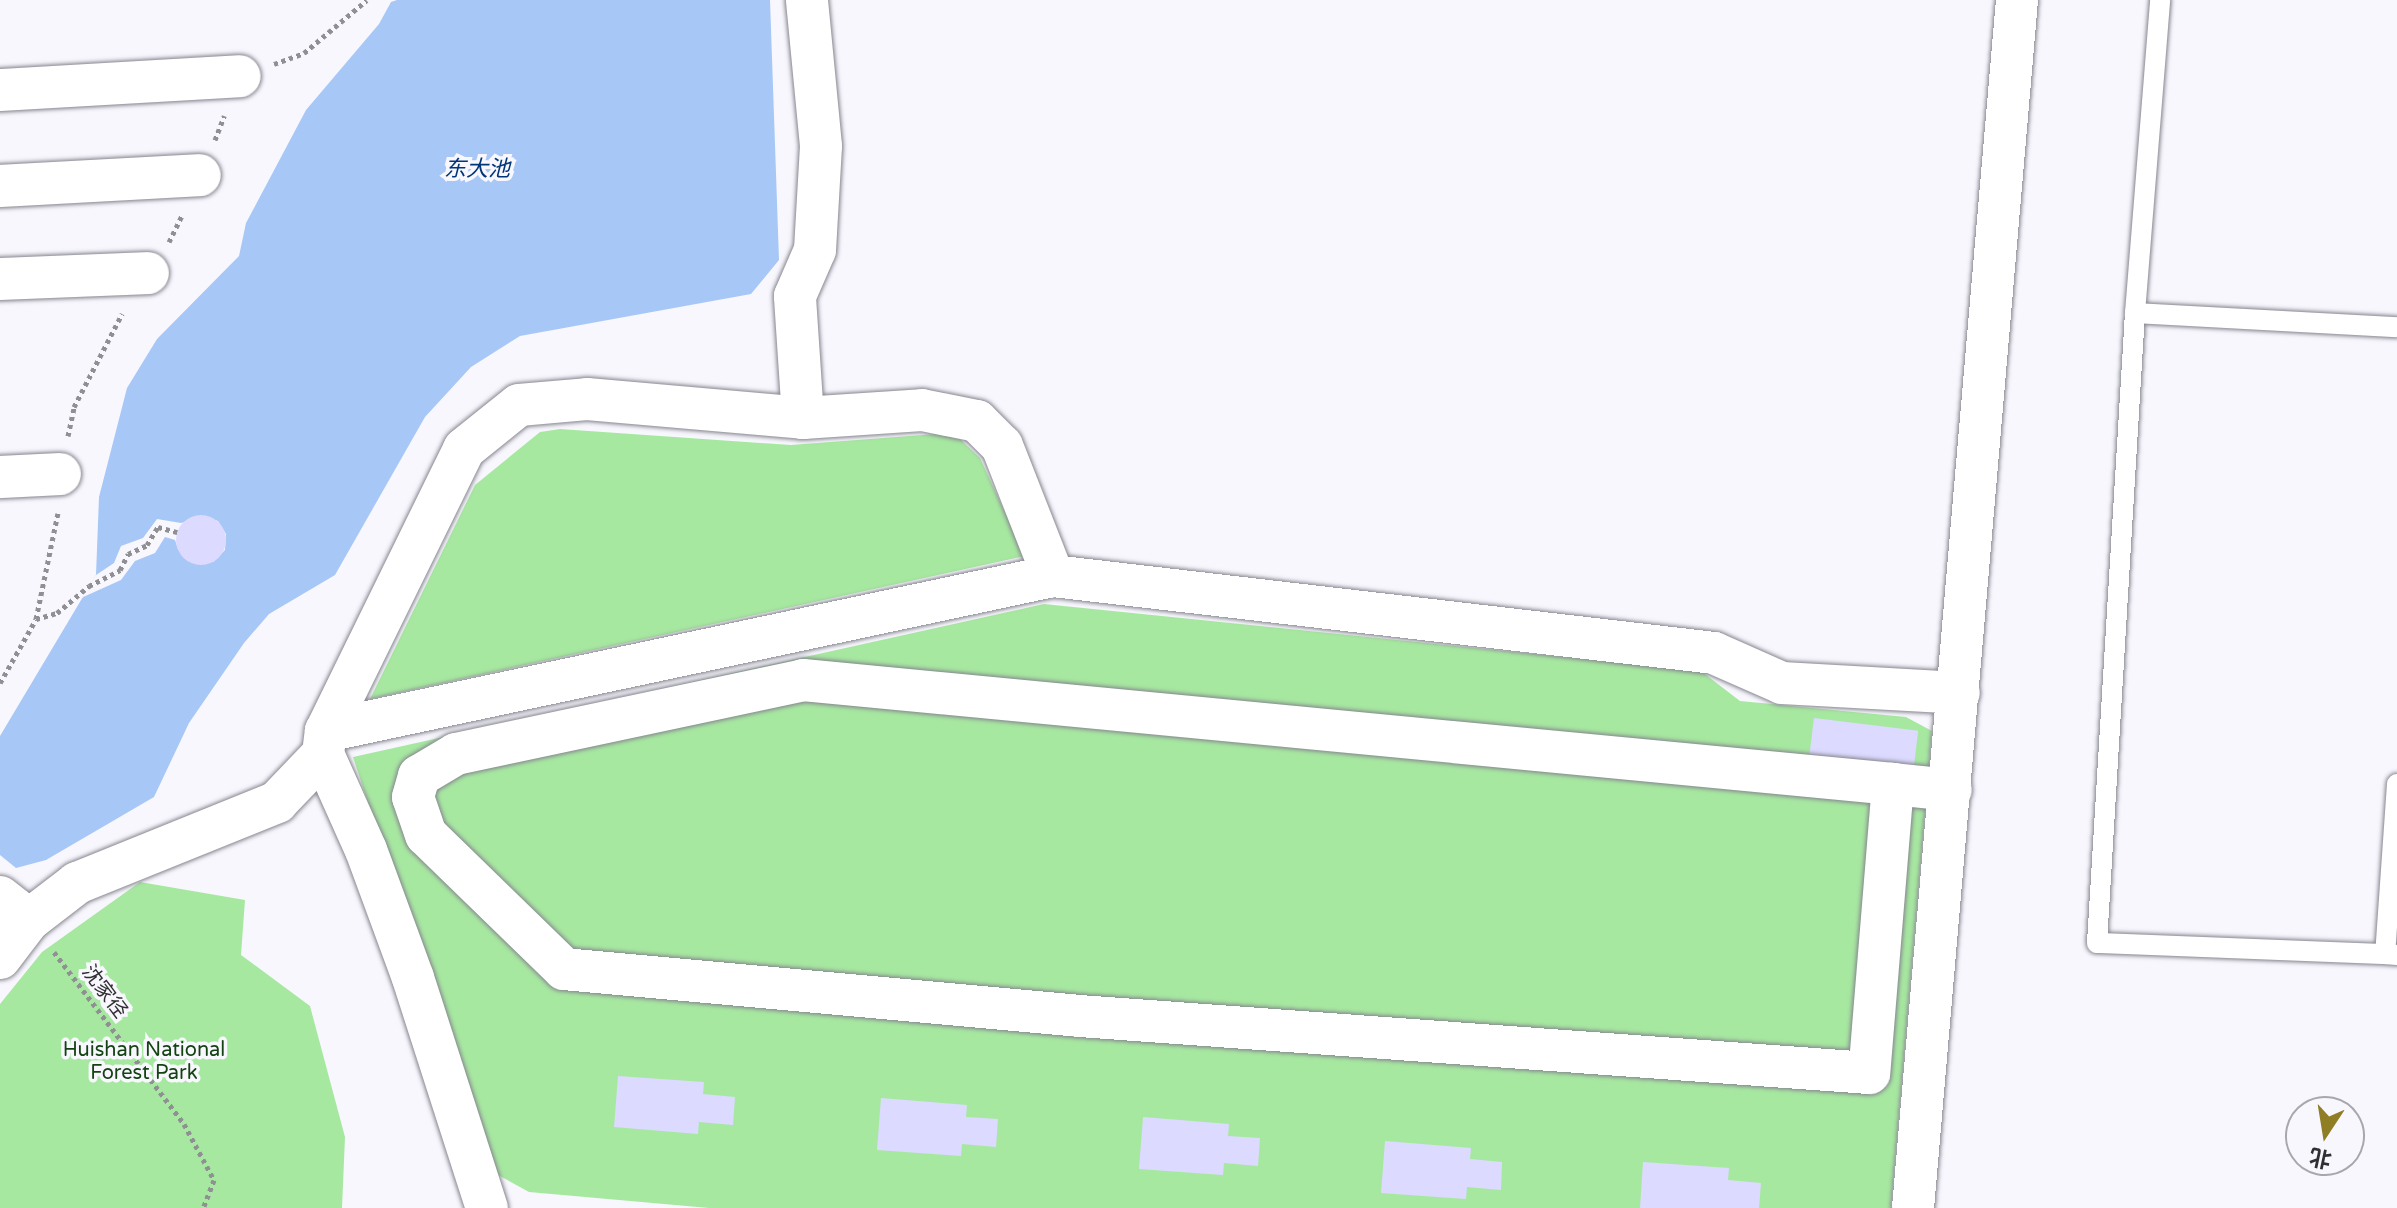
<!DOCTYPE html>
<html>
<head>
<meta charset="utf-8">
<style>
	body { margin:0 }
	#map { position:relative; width:2397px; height:1208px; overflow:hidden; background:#f8f7fe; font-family:"Varela Round","Noto Sans SC",sans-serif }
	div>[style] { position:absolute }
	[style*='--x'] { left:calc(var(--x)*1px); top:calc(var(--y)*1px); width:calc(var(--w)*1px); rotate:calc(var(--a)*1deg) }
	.green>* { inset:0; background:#a7e8a1 }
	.water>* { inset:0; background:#a7c7f6 }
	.pier>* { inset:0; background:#f8f7fe }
	.building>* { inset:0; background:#dcdaff; transform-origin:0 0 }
	.round { border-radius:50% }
	.path>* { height:5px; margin-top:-2.5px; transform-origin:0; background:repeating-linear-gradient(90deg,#8f8f94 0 4px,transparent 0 8px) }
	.roads { filter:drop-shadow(0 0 2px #86868f) drop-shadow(0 0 2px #86868f) }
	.service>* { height:20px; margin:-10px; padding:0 10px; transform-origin:10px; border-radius:10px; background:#fff }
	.minor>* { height:42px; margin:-21px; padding:0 21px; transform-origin:21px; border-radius:21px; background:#fff }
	span { translate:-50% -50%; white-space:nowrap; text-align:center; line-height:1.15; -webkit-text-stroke:7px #f8f7fe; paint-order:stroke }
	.street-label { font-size:20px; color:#303033 }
	.park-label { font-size:20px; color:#144312 }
	.water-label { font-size:22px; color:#003577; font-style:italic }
	.north { position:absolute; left:2285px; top:1096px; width:80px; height:80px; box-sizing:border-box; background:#f8f7fe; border:2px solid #a8a7ad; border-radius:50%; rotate:192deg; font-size:22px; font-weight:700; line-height:32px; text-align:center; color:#303033 }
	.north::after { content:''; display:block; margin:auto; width:28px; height:36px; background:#907e25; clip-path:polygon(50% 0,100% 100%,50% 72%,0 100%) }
</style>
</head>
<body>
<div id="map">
	<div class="green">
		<i style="clip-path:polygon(560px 429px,791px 445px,936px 434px,960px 439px,980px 458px,1025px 556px,370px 699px,475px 485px,540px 432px)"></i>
		<i style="clip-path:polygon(1044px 604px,1701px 671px,1740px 701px,1906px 717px,1932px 731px,1891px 1208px,709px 1208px,529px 1192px,489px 1170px,353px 757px)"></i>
		<i style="clip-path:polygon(140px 882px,245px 900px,241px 955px,310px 1006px,345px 1137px,342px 1208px,0 1208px,0 1004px,42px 952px)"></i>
	</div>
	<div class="water">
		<i style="clip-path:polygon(397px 0,770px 0,779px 260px,751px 294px,520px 336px,471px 367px,425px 417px,335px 575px,269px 614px,244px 643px,189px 723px,154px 797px,46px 860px,16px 868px,0 855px,0 736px,96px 575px,99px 497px,127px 388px,157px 339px,239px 256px,246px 223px,306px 110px,379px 24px,391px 2px)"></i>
	</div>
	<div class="pier">
		<i style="clip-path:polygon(204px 516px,218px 521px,226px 534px,225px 550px,213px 562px,189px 560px,178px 549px,175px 540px,165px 537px,155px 553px,135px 561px,121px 580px,81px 598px,96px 575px,114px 563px,121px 546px,143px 538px,157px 519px,181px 523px)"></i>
	</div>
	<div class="building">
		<i class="round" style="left:176px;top:515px;width:50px;height:50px"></i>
		<i style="left:1814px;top:718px;width:105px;height:39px;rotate:7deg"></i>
		<i style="clip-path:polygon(618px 1076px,704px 1082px,703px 1094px,735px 1097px,733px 1125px,699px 1122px,698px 1134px,614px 1127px)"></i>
		<i style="clip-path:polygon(881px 1098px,967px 1105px,966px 1117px,998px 1119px,996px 1147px,962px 1144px,961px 1156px,877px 1150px)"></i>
		<i style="clip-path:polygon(1143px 1117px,1229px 1124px,1228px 1136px,1260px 1138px,1258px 1166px,1224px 1163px,1223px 1175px,1139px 1169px)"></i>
		<i style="clip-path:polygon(1385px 1141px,1471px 1148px,1470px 1159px,1502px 1162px,1501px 1190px,1467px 1187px,1466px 1199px,1381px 1193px)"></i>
		<i style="clip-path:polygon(1643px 1162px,1729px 1168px,1728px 1180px,1761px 1183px,1759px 1208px,1640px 1208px)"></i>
	</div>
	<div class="path">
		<i style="--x:274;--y:64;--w:32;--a:-20"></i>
		<i style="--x:304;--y:53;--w:82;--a:-40.1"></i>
		<i style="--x:215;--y:140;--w:26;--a:-69"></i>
		<i style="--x:169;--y:242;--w:30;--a:-64"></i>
		<i style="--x:68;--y:436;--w:30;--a:-78"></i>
		<i style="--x:74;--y:407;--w:105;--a:-62.7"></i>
		<i style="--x:36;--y:619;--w:22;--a:-16"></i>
		<i style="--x:57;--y:613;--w:42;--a:-40.2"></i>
		<i style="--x:89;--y:586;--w:35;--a:-27"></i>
		<i style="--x:120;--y:570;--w:18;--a:-63"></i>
		<i style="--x:128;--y:554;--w:21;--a:-25"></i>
		<i style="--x:147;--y:545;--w:21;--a:-59"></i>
		<i style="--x:158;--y:527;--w:20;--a:15"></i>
		<i style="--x:0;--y:683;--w:73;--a:-60.6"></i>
		<i style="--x:36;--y:619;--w:108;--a:-78.3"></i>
		<i style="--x:54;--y:952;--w:216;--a:52.9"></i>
		<i style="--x:184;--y:1124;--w:64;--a:61.8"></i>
		<i style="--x:214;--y:1180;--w:30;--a:111"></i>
	</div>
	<div class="roads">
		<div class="service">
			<i style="--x:2135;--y:313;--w:314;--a:-85.4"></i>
			<i style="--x:2397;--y:784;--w:170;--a:94"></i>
			<i style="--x:2385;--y:954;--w:12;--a:5"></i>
			<i style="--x:2385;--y:954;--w:288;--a:-177.8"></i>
			<i style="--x:2097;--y:943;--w:631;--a:-86.55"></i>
			<i style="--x:2135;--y:313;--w:262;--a:3.1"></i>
		</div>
		<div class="minor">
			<i style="--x:0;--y:90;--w:240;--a:-3.3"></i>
			<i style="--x:0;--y:186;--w:200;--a:-3.1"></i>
			<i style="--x:0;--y:279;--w:148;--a:-2.3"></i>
			<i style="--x:803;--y:418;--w:122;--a:-93.8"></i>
			<i style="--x:795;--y:296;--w:50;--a:-66.5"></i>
			<i style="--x:815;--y:250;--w:104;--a:-86.7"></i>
			<i style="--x:821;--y:146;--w:147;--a:-95.5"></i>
			<i style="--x:0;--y:477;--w:60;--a:-2.9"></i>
			<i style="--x:326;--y:731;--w:314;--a:-63.9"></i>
			<i style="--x:464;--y:449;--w:70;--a:-38.7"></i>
			<i style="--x:519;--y:405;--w:68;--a:-5"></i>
			<i style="--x:587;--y:399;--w:217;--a:5"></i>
			<i style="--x:803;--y:418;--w:119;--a:-3.8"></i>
			<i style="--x:922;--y:410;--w:56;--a:11.3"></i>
			<i style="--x:977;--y:421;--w:35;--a:45"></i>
			<i style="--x:1002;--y:446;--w:140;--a:68.6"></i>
			<i style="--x:323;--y:754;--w:105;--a:65.9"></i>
			<i style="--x:366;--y:850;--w:136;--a:69.8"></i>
			<i style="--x:413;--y:978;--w:242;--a:72.2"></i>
			<i style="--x:1893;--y:784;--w:290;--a:94.7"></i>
			<i style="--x:1869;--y:1073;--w:791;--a:-175.87"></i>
			<i style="--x:1080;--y:1016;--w:518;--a:-174.8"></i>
			<i style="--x:564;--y:969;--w:192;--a:-135.8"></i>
			<i style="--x:426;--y:835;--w:40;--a:-108.9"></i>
			<i style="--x:413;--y:797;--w:22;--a:-74"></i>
			<i style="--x:419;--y:776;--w:43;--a:-30.7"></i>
			<i style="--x:456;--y:754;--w:355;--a:-12"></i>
			<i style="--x:803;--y:680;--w:1095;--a:5.45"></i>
			<i style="--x:1893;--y:784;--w:58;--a:5.9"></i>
			<i style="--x:0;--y:897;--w:37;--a:38"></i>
			<i style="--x:0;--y:958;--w:48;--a:-52.7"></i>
			<i style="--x:29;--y:920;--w:61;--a:-37.6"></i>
			<i style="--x:77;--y:883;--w:216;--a:-22"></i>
			<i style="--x:277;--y:802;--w:66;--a:-46.2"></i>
			<i style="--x:323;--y:754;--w:23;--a:-83"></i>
			<i style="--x:326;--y:731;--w:743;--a:-12.04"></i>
			<i style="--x:1053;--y:576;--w:665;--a:6.64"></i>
			<i style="--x:1714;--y:653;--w:74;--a:23.8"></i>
			<i style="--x:1782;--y:683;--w:177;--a:3.2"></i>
			<i style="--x:1913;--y:1208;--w:1212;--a:-85.08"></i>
		</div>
	</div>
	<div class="street-label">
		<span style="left:104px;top:992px;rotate:53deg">沈家径</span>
	</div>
	<div class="park-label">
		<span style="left:144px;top:1062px">Huishan National<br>Forest Park</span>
	</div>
	<div class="water-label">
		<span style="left:477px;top:170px">东大池</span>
	</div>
	<div class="north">北</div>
</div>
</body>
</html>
